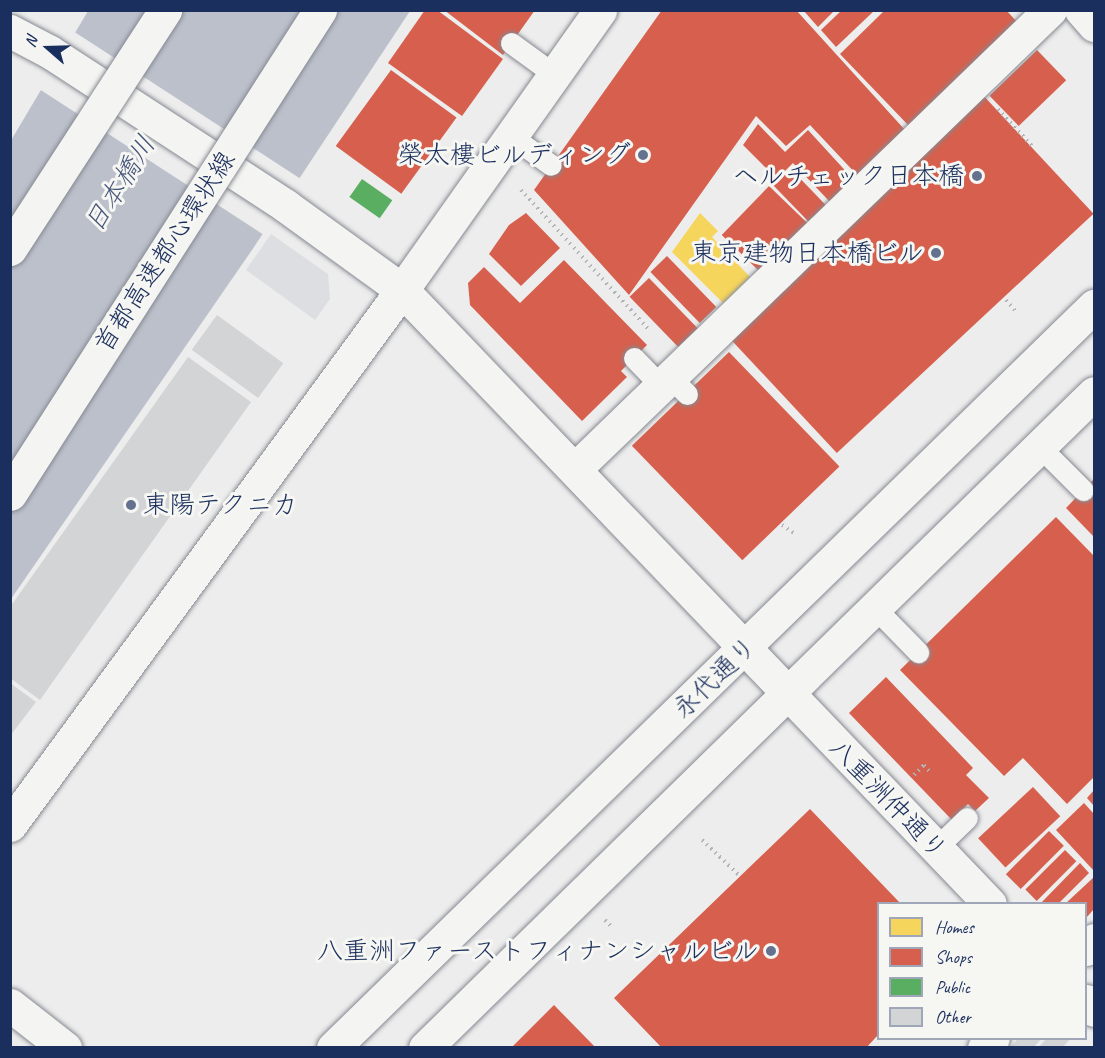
<!DOCTYPE html>
<html>
<head>
<meta charset="utf-8">
<style>
	body { margin:0 }
	#map { position:relative; width:1105px; height:1058px; overflow:hidden; background:#ededed; font-family:Caveat,"Klee One",sans-serif }
	div>[style] { position:absolute }
	[style*='--x'] { left:calc(var(--x)*1px); top:calc(var(--y)*1px); width:calc(var(--w)*1px); rotate:calc(var(--a)*1deg) }
	.green>* { inset:0; background:#dcdee1 }
	.water>* { inset:0; background:#bbc0cb }
	.pier>* { inset:0; background:#ededed; transform-origin:0 0 }
	.homes>* { inset:0; background:#f6d55c }
	.shops>* { inset:0; background:#d6604d; transform-origin:0 0 }
	.public>* { inset:0; background:#5aae61; transform-origin:0 0 }
	.building>* { inset:0; background:#d3d4d6; transform-origin:0 0 }
	.path>* { height:4px; margin-top:-2px; transform-origin:0; background:repeating-linear-gradient(90deg,#b1b3b8 0 1.5px,transparent 0 6px) }
	.roads { filter:drop-shadow(0 0 2px #868992) drop-shadow(0 0 2px #868992) }
	.service>* { height:21px; margin:-10.5px; padding:0 10.5px; transform-origin:10.5px; border-radius:10.5px; background:#f4f4f2 }
	.minor>* { height:33px; margin:-16.5px; padding:0 16.5px; transform-origin:16.5px; border-radius:16.5px; background:#f4f4f2 }
	.tertiary>* { height:33px; margin:-16.5px; padding:0 16.5px; transform-origin:16.5px; border-radius:16.5px; background:#f4f4f2 }
	.secondary>* { height:33px; margin:-16.5px; padding:0 16.5px; transform-origin:16.5px; border-radius:16.5px; background:#f4f4f2 }
	.trunk>* { height:33px; margin:-16.5px; padding:0 16.5px; transform-origin:16.5px; border-radius:16.5px; background:#f4f4f2 }
	.bridges { filter:drop-shadow(0 0 2px #868992) drop-shadow(0 0 2px #868992) }
	.motorway-bridge>* { height:33px; margin:-16.5px; padding:0 16.5px; transform-origin:16.5px; border-radius:16.5px; background:#f4f4f2 }
	.dots>* { width:16px; height:16px; translate:-50% -50%; box-sizing:border-box; border:3px solid #f6f6f2; border-radius:50% }
	span { translate:-50% -50%; white-space:nowrap; text-align:center; line-height:1.15; -webkit-text-stroke:6px #f6f6f2; paint-order:stroke }
	.poi-label { font-size:26px; color:#1b2f5e }
	.right { translate:-100% -50%; text-align:right }
	.left { translate:0 -50%; text-align:left }
	.street-label { font-size:26px; color:#1b2f5e }
	.water-label { font-size:27px; color:#44547a; font-style:italic }
	.frame { position:absolute; inset:0; border:12px solid #1b2f5e; pointer-events:none }
	.legend { position:absolute; left:877px; top:902px; width:210px; height:138px; box-sizing:border-box; background:#f6f6f2; border:2px solid #9ea6b7; margin:0; padding:8px 10px; list-style:none; font-size:18px; color:#1b2f5e }
	.legend li { display:flex; align-items:center; gap:12px; height:30px }
	.legend b { width:30px; border:2px solid #9ea6b7 }
	.north { position:absolute; left:18px; top:18px; width:60px; height:60px; -webkit-text-stroke:4px #f6f6f2; paint-order:stroke; rotate:290deg; font-size:16px; font-weight:700; line-height:24px; text-align:center; color:#1b2f5e }
	.north::after { content:''; display:block; margin:auto; width:21px; height:27px; background:#1b2f5e; clip-path:polygon(50% 0,100% 100%,50% 72%,0 100%) }
</style>
</head>
<body>
<div id="map">
	<div class="green">
		<i style="clip-path:polygon(271px 234px,328px 274px,330px 299px,315px 320px,246px 270px)"></i>
	</div>
	<div class="water">
		<i style="clip-path:polygon(88px 11px,410px 11px,252px 250px,11px 599px,10px 142px)"></i>
	</div>
	<div class="pier">
		<i style="left:73px;top:31px;width:273px;height:67px;rotate:33deg"></i>
	</div>
	<div class="homes">
		<i style="clip-path:polygon(700px 213px,718px 231px,712px 237px,750px 277px,723px 303px,672px 252px)"></i>
	</div>
	<div class="shops">
		<i style="clip-path:polygon(425px 10px,437px 10px,503px 59px,462px 116px,388px 63px)"></i>
		<i style="clip-path:polygon(444px 10px,535px 10px,503px 55px)"></i>
		<i style="clip-path:polygon(662px 10px,796px 10px,905px 130px,858px 176px,810px 125px,786px 146px,756px 116px,629px 295px,534px 190px)"></i>
		<i style="clip-path:polygon(803px 10px,835px 10px,818px 27px)"></i>
		<i style="clip-path:polygon(842px 10px,875px 10px,836px 47px,821px 30px)"></i>
		<i style="clip-path:polygon(885px 10px,1006px 10px,1018px 23px,909px 126px,840px 54px)"></i>
		<i style="left:1037px;top:50px;width:42px;height:66px;rotate:46deg"></i>
		<i style="left:391px;top:70px;width:81px;height:94px;rotate:36deg"></i>
		<i style="left:981px;top:93px;width:165px;height:351px;rotate:47deg"></i>
		<i style="clip-path:polygon(758px 124px,785px 152px,808px 130px,853px 179px,830px 202px,793px 163px,777px 179px,743px 145px)"></i>
		<i style="left:791px;top:169px;width:52px;height:24px;rotate:46deg"></i>
		<i style="left:769px;top:186px;width:54px;height:68px;rotate:44deg"></i>
		<i style="clip-path:polygon(526px 213px,560px 248px,521px 286px,489px 254px,509px 225px)"></i>
		<i style="left:667px;top:256px;width:71px;height:23px;rotate:46deg"></i>
		<i style="clip-path:polygon(564px 260px,647px 345px,621px 371px,627px 377px,582px 421px,470px 305px,468px 283px,484px 267px,520px 303px)"></i>
		<i style="left:649px;top:278px;width:70px;height:27px;rotate:46deg"></i>
		<i style="left:729px;top:352px;width:159px;height:135px;rotate:46deg"></i>
		<i style="clip-path:polygon(1094px 479px,1094px 537px,1066px 508px)"></i>
		<i style="clip-path:polygon(1056px 517px,1094px 556px,1094px 777px,1067px 804px,1023px 758px,1004px 776px,900px 670px)"></i>
		<i style="clip-path:polygon(886px 677px,973px 768px,966px 775px,989px 798px,975px 811px,968px 804px,952px 820px,849px 713px)"></i>
		<i style="left:1033px;top:787px;width:40px;height:75px;rotate:47deg"></i>
		<i style="clip-path:polygon(1094px 790px,1094px 806px,1087px 798px)"></i>
		<i style="clip-path:polygon(1084px 803px,1094px 814px,1094px 871px,1056px 830px)"></i>
		<i style="clip-path:polygon(810px 809px,901px 904px,878px 904px,878px 1035px,866px 1048px,662px 1048px,614px 998px)"></i>
		<i style="left:1049px;top:831px;width:21px;height:61px;rotate:45deg"></i>
		<i style="left:1065px;top:850px;width:16px;height:56px;rotate:45deg"></i>
		<i style="clip-path:polygon(1080px 863px,1089px 873px,1058px 904px,1040px 904px)"></i>
		<i style="clip-path:polygon(1094px 877px,1094px 909px,1086px 918px,1086px 904px,1065px 904px)"></i>
		<i style="clip-path:polygon(554px 1005px,596px 1048px,511px 1048px)"></i>
	</div>
	<div class="public">
		<i style="left:362px;top:179px;width:37px;height:22px;rotate:35deg"></i>
	</div>
	<div class="building">
		<i style="left:217px;top:315px;width:82px;height:43px;rotate:36deg"></i>
		<i style="clip-path:polygon(188px 357px,251px 402px,40px 700px,10px 678px,10px 607px)"></i>
		<i style="clip-path:polygon(10px 683px,36px 702px,10px 736px)"></i>
		<i style="clip-path:polygon(1019px 1038px,1042px 1038px,1033px 1048px,1009px 1048px)"></i>
		<i style="clip-path:polygon(1047px 1038px,1071px 1038px,1062px 1048px,1038px 1048px)"></i>
	</div>
	<div class="path">
		<i style="--x:998;--y:109;--w:50;--a:47.4"></i>
		<i style="--x:521;--y:190;--w:191;--a:47.5"></i>
		<i style="--x:1006;--y:300;--w:18;--a:49"></i>
		<i style="--x:782;--y:525;--w:14;--a:34"></i>
		<i style="--x:914;--y:775;--w:14;--a:-45"></i>
		<i style="--x:924;--y:765;--w:9;--a:49"></i>
		<i style="--x:702;--y:840;--w:52;--a:43.5"></i>
		<i style="--x:605;--y:920;--w:11;--a:45"></i>
	</div>
	<div class="roads">
		<div class="service">
			<i style="--x:511;--y:43;--w:54;--a:36"></i>
			<i style="--x:511;--y:136;--w:49;--a:35.9"></i>
			<i style="--x:634;--y:358;--w:39;--a:46"></i>
			<i style="--x:670;--y:377;--w:24;--a:45"></i>
			<i style="--x:1040;--y:447;--w:61;--a:45"></i>
			<i style="--x:875;--y:608;--w:62;--a:45.7"></i>
			<i style="--x:936;--y:848;--w:43;--a:-44.1"></i>
		</div>
		<div class="minor">
			<i style="--x:10;--y:31;--w:45;--a:27.7"></i>
			<i style="--x:50;--y:52;--w:282;--a:33.1"></i>
			<i style="--x:286;--y:206;--w:143;--a:35.9"></i>
			<i style="--x:402;--y:290;--w:850;--a:46.24"></i>
			<i style="--x:575;--y:469;--w:661;--a:-44.02"></i>
			<i style="--x:1086;--y:949;--w:12;--a:-48"></i>
			<i style="--x:1086;--y:1001;--w:12;--a:48"></i>
			<i style="--x:984;--y:1048;--w:13;--a:-48"></i>
		</div>
		<div class="tertiary">
			<i style="--x:10;--y:825;--w:663;--a:-53.77"></i>
			<i style="--x:402;--y:290;--w:343;--a:-54.7"></i>
		</div>
		<div class="secondary">
			<i style="--x:10;--y:1005;--w:70;--a:38"></i>
		</div>
		<div class="trunk">
			<i style="--x:1081;--y:10;--w:20;--a:49"></i>
			<i style="--x:333;--y:1048;--w:1063;--a:-44.28"></i>
			<i style="--x:425;--y:1048;--w:936;--a:-44.39"></i>
		</div>
	</div>
	<div class="bridges">
		<div class="motorway-bridge">
			<i style="--x:10;--y:249;--w:285;--a:-57"></i>
			<i style="--x:10;--y:494;--w:575;--a:-57.36"></i>
		</div>
	</div>
	<div class="dots">
		<i style="left:643px;top:155px;background:#647290"></i>
		<i style="left:977px;top:176px;background:#647290"></i>
		<i style="left:936px;top:253px;background:#647290"></i>
		<i style="left:131px;top:505px;background:#647290"></i>
		<i style="left:771px;top:951px;background:#647290"></i>
	</div>
	<div class="poi-label">
		<span class="right" style="left:631px;top:155px">榮太樓ビルディング</span>
		<span class="right" style="left:964px;top:176px">ヘルチェック日本橋</span>
		<span class="right" style="left:924px;top:253px">東京建物日本橋ビル</span>
		<span class="left" style="left:143px;top:505px">東陽テクニカ</span>
		<span class="right" style="left:759px;top:951px">八重洲ファーストフィナンシャルビル</span>
	</div>
	<div class="street-label">
		<span style="left:165px;top:252px;rotate:-57deg">首都高速都心環状線</span>
		<span style="left:715px;top:678px;rotate:-44deg">永代通り</span>
		<span style="left:888px;top:799px;rotate:46deg">八重洲仲通り</span>
	</div>
	<div class="water-label">
		<span style="left:120px;top:184px;rotate:-58deg">日本橋川</span>
	</div>
	<div class="frame"></div>
	<ul class="legend">
	<li><b style="height:16px;background:#f6d55c"></b>Homes</li>
	<li><b style="height:16px;background:#d6604d"></b>Shops</li>
	<li><b style="height:16px;background:#5aae61"></b>Public</li>
	<li><b style="height:16px;background:#d3d4d6"></b>Other</li>
	</ul>
	<div class="north">N</div>
</div>
</body>
</html>
